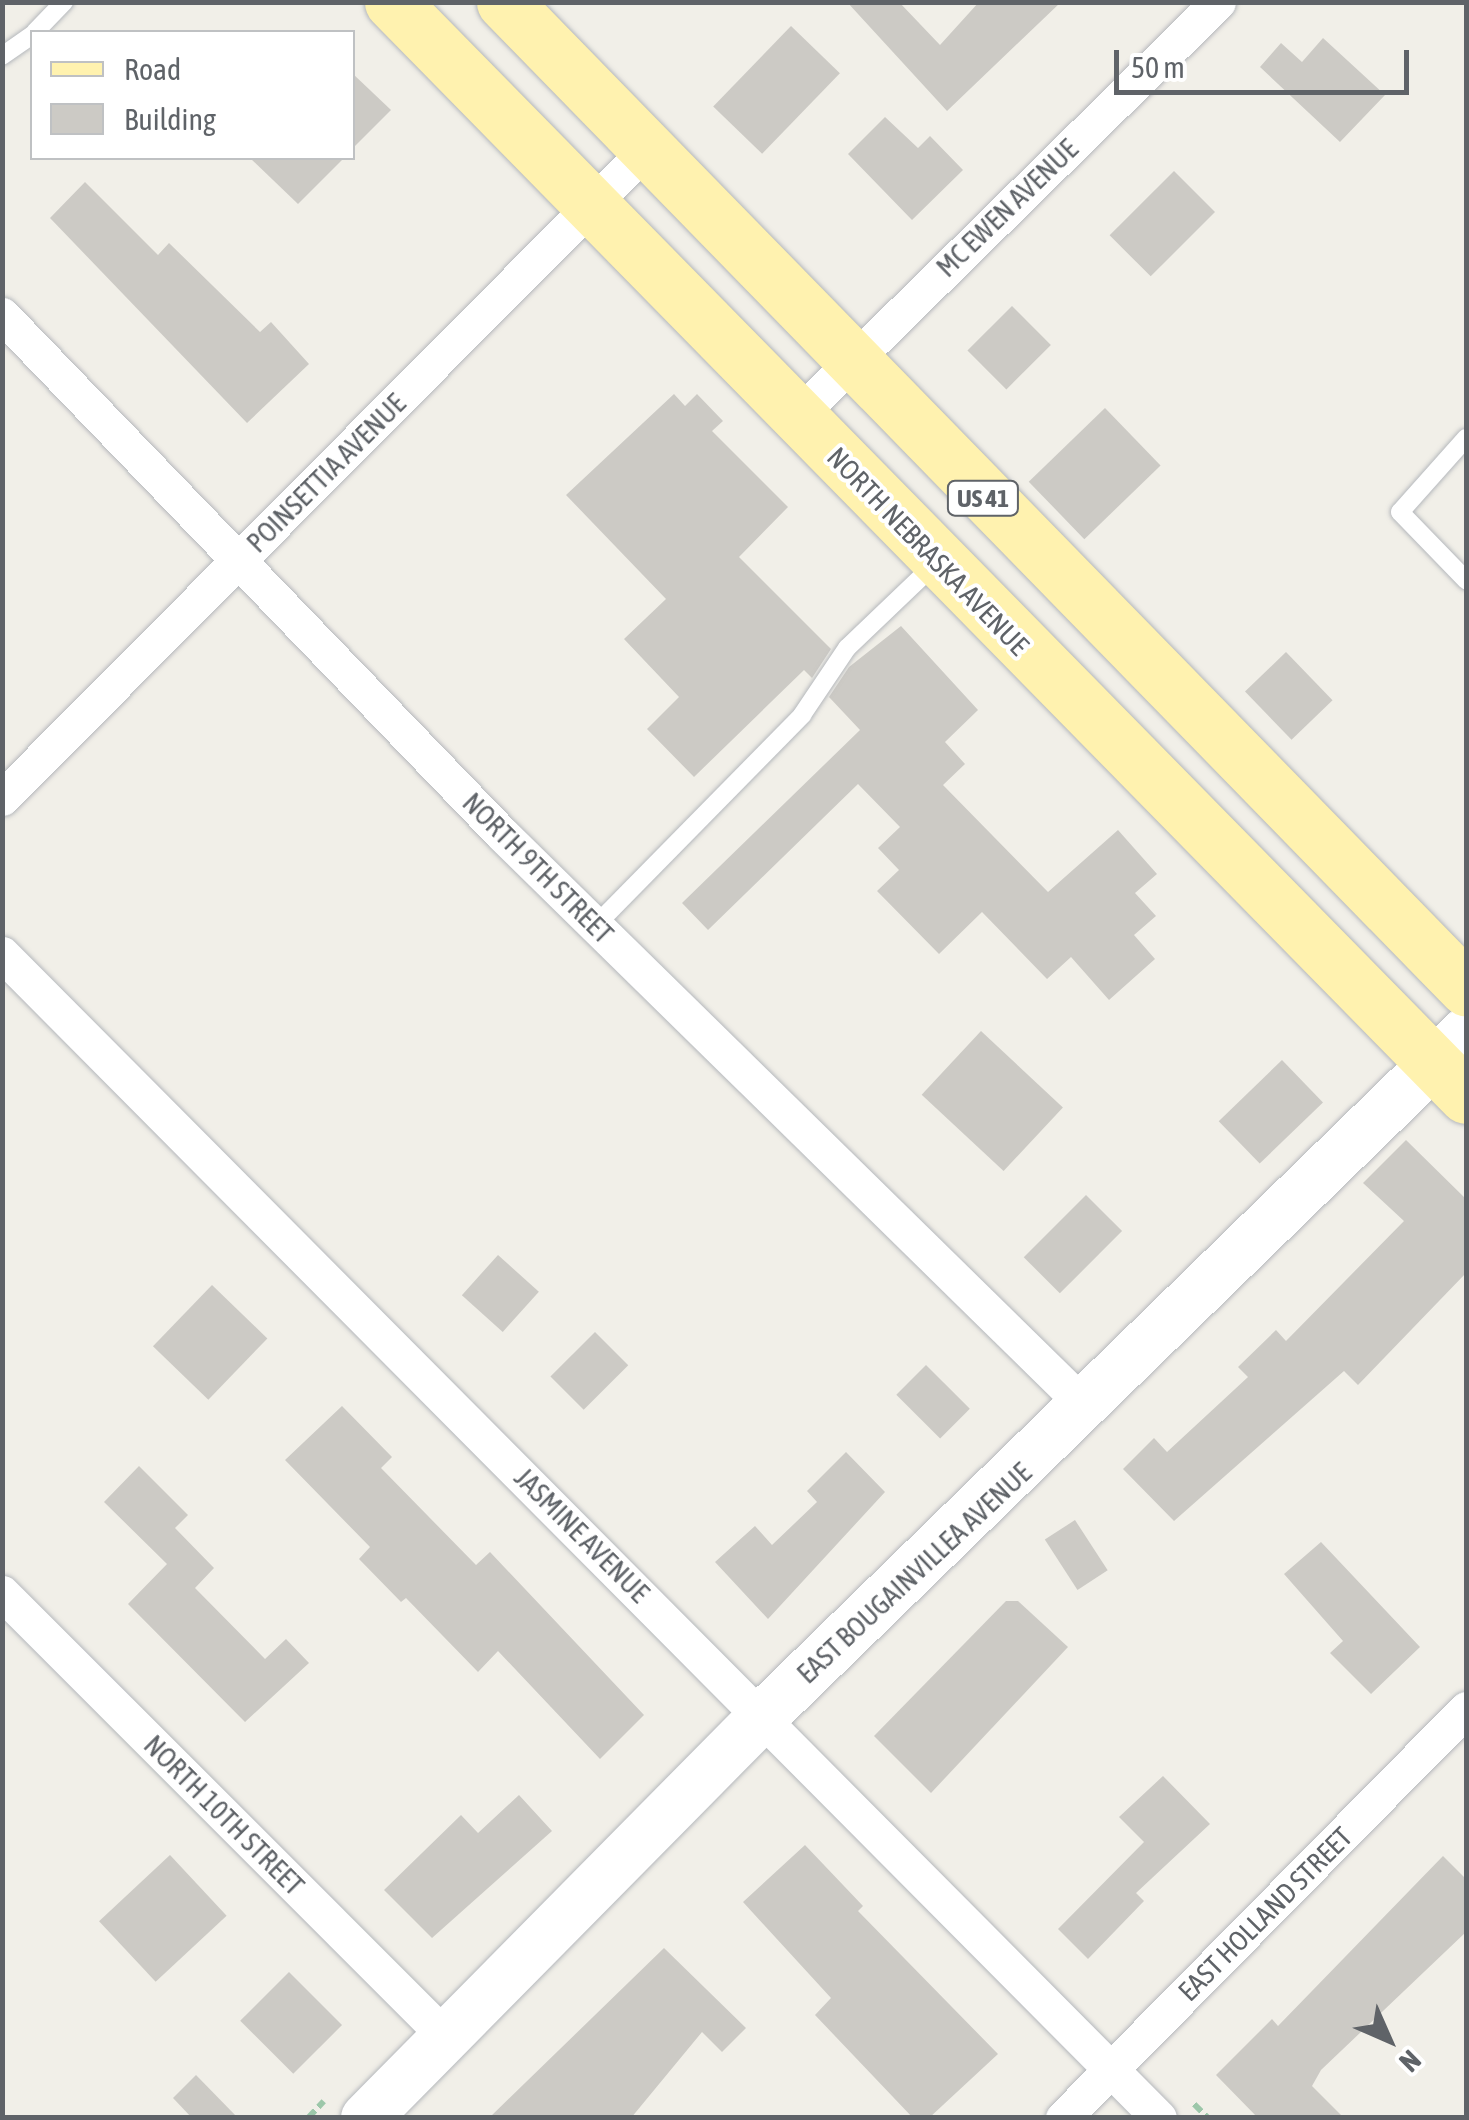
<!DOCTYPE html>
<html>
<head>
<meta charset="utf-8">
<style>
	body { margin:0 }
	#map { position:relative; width:1469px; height:2120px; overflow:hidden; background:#f1efe8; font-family:"Asap Condensed",sans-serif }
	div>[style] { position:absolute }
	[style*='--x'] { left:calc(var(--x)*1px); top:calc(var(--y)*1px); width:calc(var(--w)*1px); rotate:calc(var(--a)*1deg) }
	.building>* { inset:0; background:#cccac5; transform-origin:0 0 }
	.path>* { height:6px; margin-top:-3px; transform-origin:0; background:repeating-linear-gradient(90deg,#9cc7a9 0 10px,transparent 0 15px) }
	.roads { filter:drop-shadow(0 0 2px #b5b8bc) drop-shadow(0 0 2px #b5b8bc) }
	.lane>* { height:18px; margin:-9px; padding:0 9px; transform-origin:9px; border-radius:9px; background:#fff }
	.street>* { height:35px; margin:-17.5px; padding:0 17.5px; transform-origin:17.5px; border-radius:17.5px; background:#fff }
	.secondary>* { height:50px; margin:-25px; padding:0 25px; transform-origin:25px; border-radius:25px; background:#fff }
	.primary>* { height:55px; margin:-27.5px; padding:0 27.5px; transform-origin:27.5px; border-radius:27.5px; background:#fff2af }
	span { translate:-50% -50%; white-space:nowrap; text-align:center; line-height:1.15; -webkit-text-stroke:8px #fff; paint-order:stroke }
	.shield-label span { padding:2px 8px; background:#fff; border:2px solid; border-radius:8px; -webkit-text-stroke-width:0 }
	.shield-label { font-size:25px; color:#5f6368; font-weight:700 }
	.street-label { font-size:28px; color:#5f6368 }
	.frame { position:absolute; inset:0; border:5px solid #5f6368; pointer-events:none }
	.legend { position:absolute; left:30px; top:30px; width:325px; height:130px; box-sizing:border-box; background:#fff; border:2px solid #bfc1c3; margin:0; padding:12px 18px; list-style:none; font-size:30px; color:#5f6368 }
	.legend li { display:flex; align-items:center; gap:20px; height:50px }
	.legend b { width:50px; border:2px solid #bfc1c3 }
	.north { position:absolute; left:1339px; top:1990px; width:100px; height:100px; -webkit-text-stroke:8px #fff; paint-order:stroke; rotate:135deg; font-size:28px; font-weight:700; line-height:40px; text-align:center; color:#5f6368 }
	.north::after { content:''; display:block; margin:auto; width:35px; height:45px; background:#5f6368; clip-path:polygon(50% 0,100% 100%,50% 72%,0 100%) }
	.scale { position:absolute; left:1114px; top:50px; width:295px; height:45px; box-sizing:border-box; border:5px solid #5f6368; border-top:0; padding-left:12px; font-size:30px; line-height:35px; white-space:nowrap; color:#5f6368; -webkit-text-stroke:8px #fff; paint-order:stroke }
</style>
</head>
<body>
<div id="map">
	<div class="building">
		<i style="clip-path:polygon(847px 2px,899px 2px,940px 45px,979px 2px,1061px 2px,947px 111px)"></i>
		<i style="left:791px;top:26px;width:68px;height:112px;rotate:44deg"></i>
		<i style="clip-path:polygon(1323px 38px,1385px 95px,1340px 142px,1260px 67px,1281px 43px,1302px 62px)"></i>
		<i style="clip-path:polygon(352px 73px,391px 110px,352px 149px)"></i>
		<i style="clip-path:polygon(885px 117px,918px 148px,930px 136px,963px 170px,912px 220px,848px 154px)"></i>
		<i style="clip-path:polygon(250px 158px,344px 158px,298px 204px)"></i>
		<i style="left:1174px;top:171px;width:58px;height:91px;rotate:45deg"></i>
		<i style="clip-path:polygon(85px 182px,158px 255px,169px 243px,260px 332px,271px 322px,309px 364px,247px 423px,50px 218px)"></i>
		<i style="left:1012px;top:306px;width:55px;height:63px;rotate:45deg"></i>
		<i style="clip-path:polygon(674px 394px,685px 406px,697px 394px,723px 421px,712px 431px,788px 507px,739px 557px,831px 649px,812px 678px,804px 670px,694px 777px,647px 729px,679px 697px,624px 639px,666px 599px,566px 495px)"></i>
		<i style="left:1105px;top:408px;width:80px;height:106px;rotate:46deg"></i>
		<i style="clip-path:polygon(901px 626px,978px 710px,945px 742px,965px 764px,943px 785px,1048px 892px,1118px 830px,1157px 874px,1135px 893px,1156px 916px,1134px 935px,1155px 959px,1109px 1000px,1071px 957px,1047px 979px,982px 912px,939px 954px,877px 891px,899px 870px,878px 848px,900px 827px,858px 784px,708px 930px,682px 903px,860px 730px,829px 697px,849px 667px)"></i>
		<i style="left:1286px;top:652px;width:67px;height:57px;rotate:46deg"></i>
		<i style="left:981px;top:1031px;width:112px;height:87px;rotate:43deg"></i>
		<i style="left:1282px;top:1060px;width:59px;height:88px;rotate:46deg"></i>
		<i style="clip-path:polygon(1406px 1140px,1466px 1199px,1466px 1273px,1358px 1385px,1344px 1371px,1174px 1521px,1123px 1469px,1154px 1438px,1167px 1452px,1248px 1377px,1238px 1367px,1276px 1330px,1286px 1341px,1404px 1221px,1363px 1183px)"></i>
		<i style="left:1086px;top:1195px;width:51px;height:88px;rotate:45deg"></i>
		<i style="left:498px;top:1255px;width:55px;height:54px;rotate:42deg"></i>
		<i style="left:212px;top:1285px;width:77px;height:85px;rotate:44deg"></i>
		<i style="left:595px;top:1332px;width:47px;height:63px;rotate:45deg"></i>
		<i style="left:926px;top:1365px;width:62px;height:42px;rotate:45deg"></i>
		<i style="clip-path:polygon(342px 1406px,392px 1457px,381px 1468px,476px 1565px,490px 1552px,644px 1715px,600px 1759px,498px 1651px,478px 1672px,406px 1598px,401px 1602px,359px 1559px,370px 1547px,285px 1460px)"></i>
		<i style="clip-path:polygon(846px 1452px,885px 1492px,768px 1619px,715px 1562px,755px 1526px,772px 1545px,817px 1502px,807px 1491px)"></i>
		<i style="clip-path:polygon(139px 1466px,188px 1515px,175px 1528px,214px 1568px,195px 1588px,265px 1659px,286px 1639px,309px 1663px,245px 1722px,128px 1604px,167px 1564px,104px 1502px)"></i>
		<i style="left:1075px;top:1520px;width:60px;height:36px;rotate:57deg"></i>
		<i style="clip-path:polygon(1321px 1542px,1420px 1647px,1371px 1694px,1330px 1653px,1343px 1641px,1284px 1574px)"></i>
		<i style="clip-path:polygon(1006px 1601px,1018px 1601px,1068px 1647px,931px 1793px,874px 1736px)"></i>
		<i style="clip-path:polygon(1163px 1776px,1210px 1824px,1136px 1893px,1144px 1901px,1088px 1959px,1058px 1929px,1144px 1842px,1119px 1817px)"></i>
		<i style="clip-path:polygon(519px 1795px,552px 1831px,432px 1938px,384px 1890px,461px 1815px,478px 1833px)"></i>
		<i style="clip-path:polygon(805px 1845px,863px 1906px,858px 1911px,998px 2054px,929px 2118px,913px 2118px,815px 2015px,831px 1998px,743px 1902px)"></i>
		<i style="left:170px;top:1855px;width:83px;height:97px;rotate:47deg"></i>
		<i style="clip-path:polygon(1443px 1856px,1466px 1879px,1466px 1932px,1321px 2070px,1312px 2086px,1344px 2118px,1258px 2118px,1216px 2075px,1272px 2019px,1278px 2026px)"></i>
		<i style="clip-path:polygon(664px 1948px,746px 2028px,722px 2052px,702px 2032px,631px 2118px,489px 2118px)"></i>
		<i style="left:289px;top:1972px;width:75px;height:69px;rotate:45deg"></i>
		<i style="clip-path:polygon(196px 2075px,238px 2118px,192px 2118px,173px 2098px)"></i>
	</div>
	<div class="path">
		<i style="--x:1194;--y:2104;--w:20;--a:45"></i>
		<i style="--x:308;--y:2118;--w:23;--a:-47"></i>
	</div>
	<div class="roads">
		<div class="lane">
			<i style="--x:35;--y:32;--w:42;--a:-46"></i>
			<i style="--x:2;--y:56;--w:37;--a:-35"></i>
			<i style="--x:1466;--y:438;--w:99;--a:131.7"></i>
			<i style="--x:1400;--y:512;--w:95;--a:45.9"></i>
			<i style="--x:595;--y:926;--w:296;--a:-45.5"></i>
			<i style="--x:802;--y:715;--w:81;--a:-56.1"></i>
			<i style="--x:847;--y:648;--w:123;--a:-43.7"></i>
		</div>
		<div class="street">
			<i style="--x:2;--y:315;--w:721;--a:46.07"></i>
			<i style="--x:502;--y:834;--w:820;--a:44.46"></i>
			<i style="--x:798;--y:415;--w:589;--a:-44.52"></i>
			<i style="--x:2;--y:798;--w:916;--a:-45.18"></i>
			<i style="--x:2;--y:954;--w:1641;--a:45.17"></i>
			<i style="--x:2;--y:1593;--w:628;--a:45"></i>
			<i style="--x:1063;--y:2118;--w:574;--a:-45.42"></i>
		</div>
		<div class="secondary">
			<i style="--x:366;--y:2118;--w:564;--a:-45.36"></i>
			<i style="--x:762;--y:1717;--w:982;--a:-44.22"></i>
		</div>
		<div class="primary">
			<i style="--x:392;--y:2;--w:1533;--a:45.53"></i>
			<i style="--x:504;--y:2;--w:1378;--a:45.71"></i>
		</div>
	</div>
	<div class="shield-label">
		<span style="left:983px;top:498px">US 41</span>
	</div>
	<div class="street-label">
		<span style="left:1007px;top:208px;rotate:-44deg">MC EWEN AVENUE</span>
		<span style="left:326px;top:473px;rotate:-45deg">POINSETTIA AVENUE</span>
		<span style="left:928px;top:551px;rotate:46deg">NORTH NEBRASKA AVENUE</span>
		<span style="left:538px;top:868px;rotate:45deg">NORTH 9TH STREET</span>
		<span style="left:582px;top:1535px;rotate:45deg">JASMINE AVENUE</span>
		<span style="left:914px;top:1573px;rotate:-43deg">EAST BOUGAINVILLEA AVENUE</span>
		<span style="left:224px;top:1815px;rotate:45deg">NORTH 10TH STREET</span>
		<span style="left:1265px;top:1914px;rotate:-45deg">EAST HOLLAND STREET</span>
	</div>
	<div class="frame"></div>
	<ul class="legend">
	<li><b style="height:12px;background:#fff2af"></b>Road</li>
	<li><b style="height:28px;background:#cccac5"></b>Building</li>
	</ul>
	<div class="north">N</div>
	<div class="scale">50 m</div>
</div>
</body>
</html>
